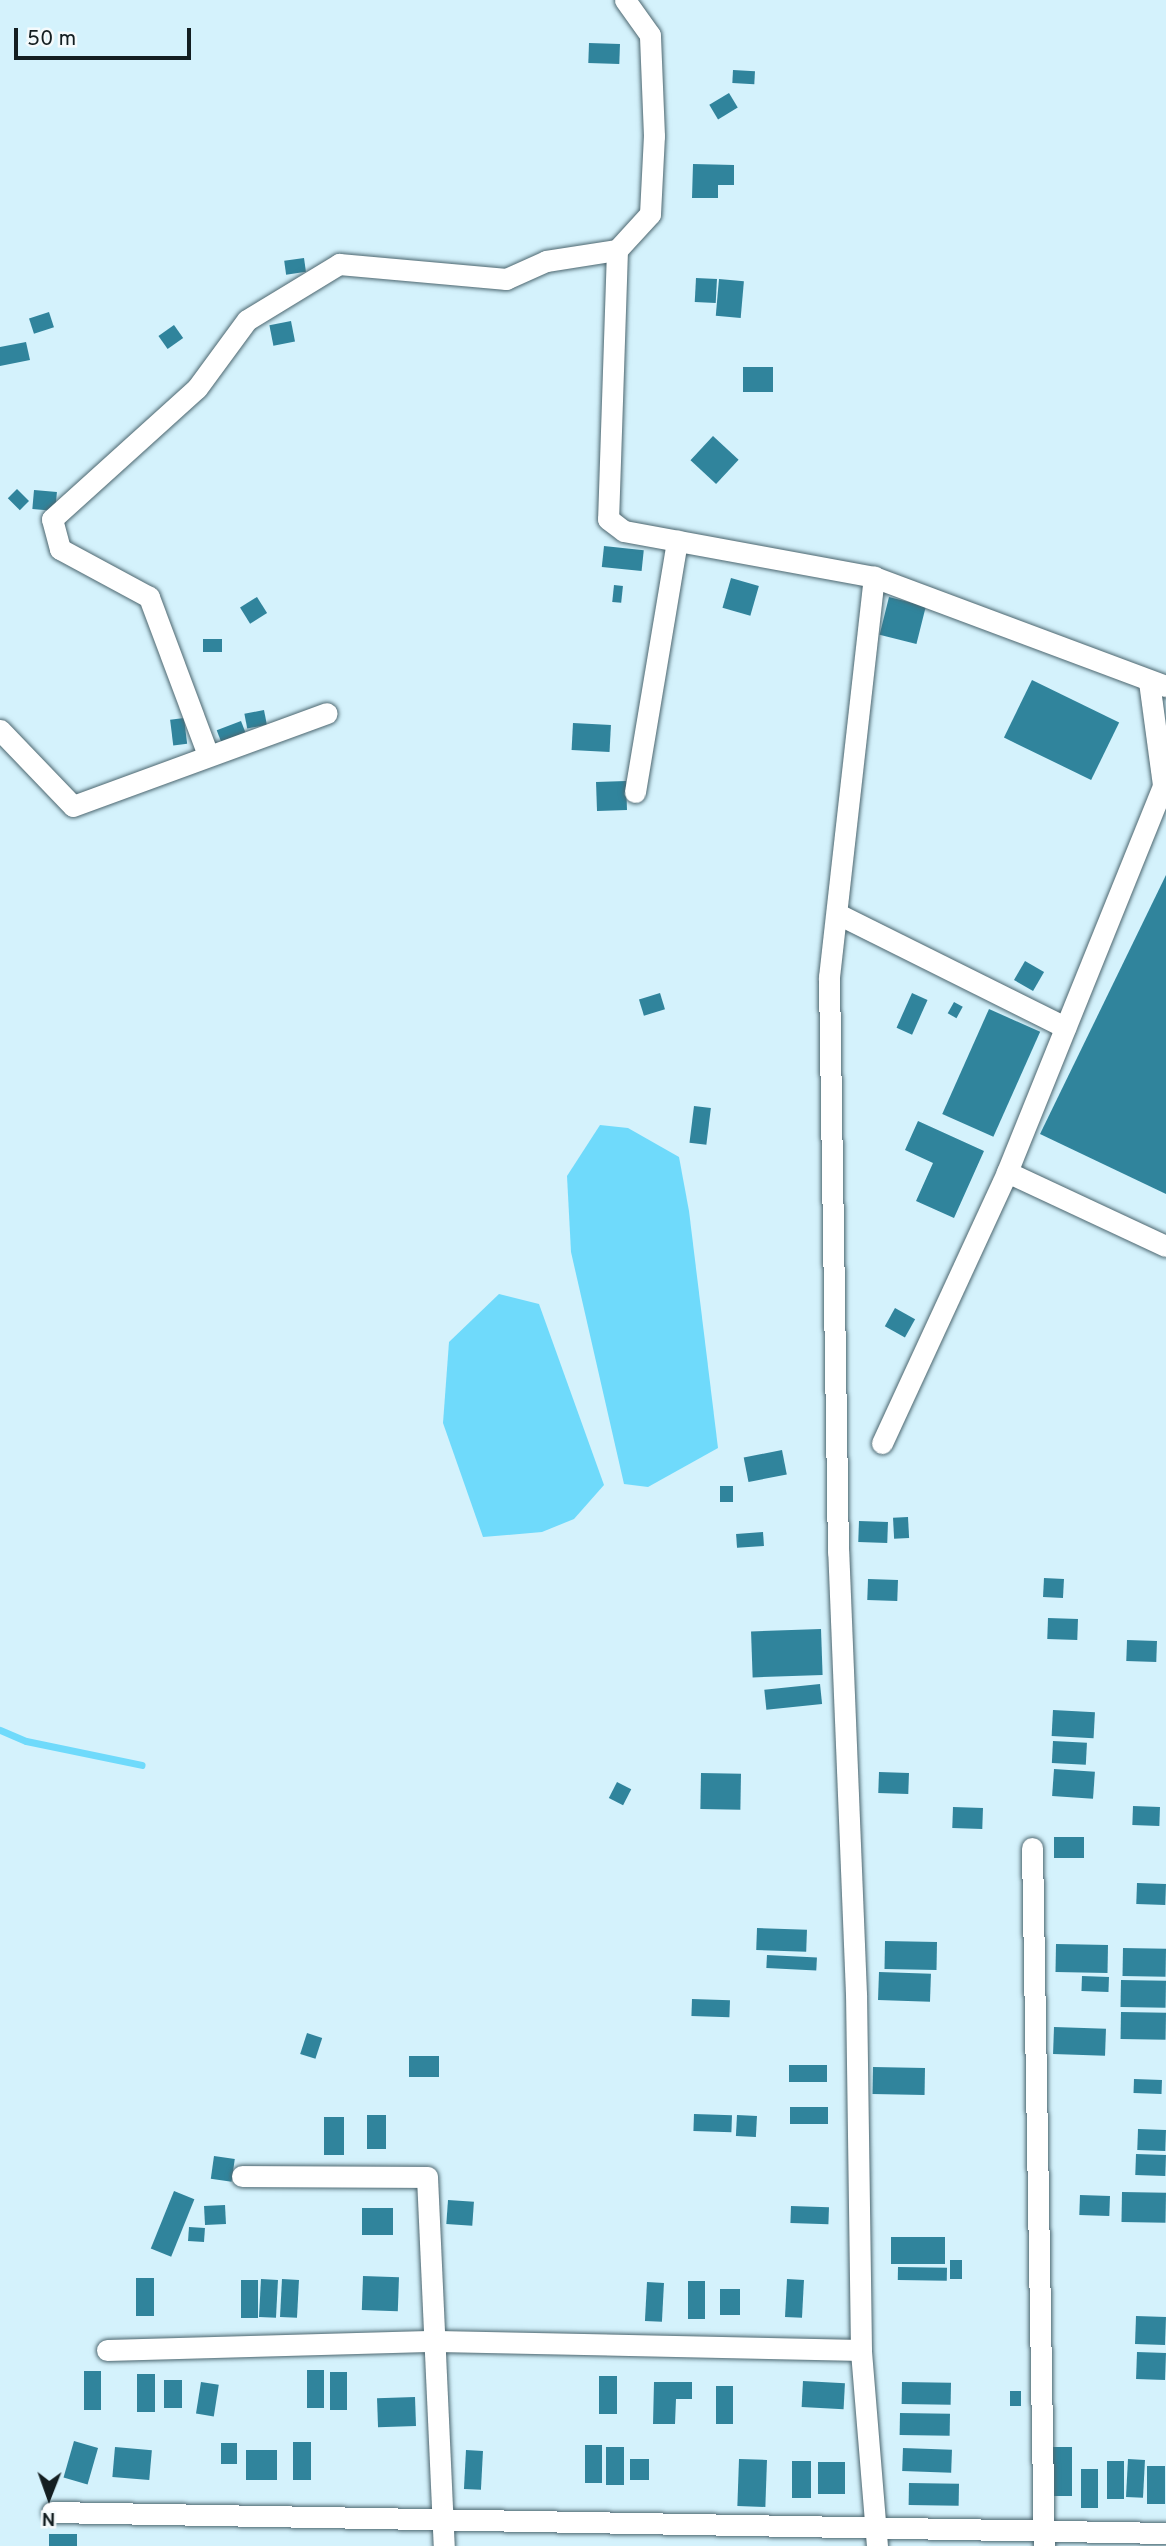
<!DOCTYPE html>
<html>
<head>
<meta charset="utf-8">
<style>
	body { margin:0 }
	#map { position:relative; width:1166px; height:2546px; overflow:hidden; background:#d4f2fc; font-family:Overpass,sans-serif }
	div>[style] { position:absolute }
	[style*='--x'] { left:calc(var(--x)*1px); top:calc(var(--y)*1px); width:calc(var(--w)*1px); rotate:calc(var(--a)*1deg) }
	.water>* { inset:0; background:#6fdafb }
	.stream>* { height:7px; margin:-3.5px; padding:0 3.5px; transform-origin:3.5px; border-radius:3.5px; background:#6fdafb }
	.building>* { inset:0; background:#30849c; transform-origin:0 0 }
	.roads { filter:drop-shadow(0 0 2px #4c666f) drop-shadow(0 0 2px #4c666f) }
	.street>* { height:21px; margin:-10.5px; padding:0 10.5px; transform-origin:10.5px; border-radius:10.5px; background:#fff }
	span { translate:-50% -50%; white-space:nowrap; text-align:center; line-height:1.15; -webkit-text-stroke:5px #f4fafc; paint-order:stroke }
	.north { position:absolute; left:14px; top:2462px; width:70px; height:70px; -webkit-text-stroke:5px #f4fafc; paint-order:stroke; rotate:181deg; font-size:19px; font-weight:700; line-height:28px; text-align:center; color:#131e21 }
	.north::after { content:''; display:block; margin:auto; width:24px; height:32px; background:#131e21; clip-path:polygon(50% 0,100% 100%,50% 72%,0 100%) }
	.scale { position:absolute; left:14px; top:28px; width:177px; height:32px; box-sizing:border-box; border:4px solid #131e21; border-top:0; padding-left:9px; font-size:21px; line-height:24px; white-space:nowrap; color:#131e21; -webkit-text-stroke:5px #f4fafc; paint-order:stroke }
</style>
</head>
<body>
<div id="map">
	<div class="water">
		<i style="clip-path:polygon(600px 1125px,628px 1128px,679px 1157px,689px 1211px,718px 1448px,648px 1487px,624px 1484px,571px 1252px,567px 1176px)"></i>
		<i style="clip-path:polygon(499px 1294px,539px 1304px,604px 1485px,574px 1519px,542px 1532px,483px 1537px,443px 1423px,449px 1342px)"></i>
	</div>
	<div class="stream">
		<i style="--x:0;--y:1730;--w:28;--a:23"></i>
		<i style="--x:26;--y:1741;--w:118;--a:11.7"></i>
	</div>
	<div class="building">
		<i style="left:589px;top:43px;width:31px;height:20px;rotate:2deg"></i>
		<i style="left:733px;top:70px;width:22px;height:13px;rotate:3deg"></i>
		<i style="left:729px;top:93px;width:17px;height:23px;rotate:59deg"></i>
		<i style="clip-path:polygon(693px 164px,734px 165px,734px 185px,718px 185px,718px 198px,692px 198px)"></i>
		<i style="left:304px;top:258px;width:14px;height:20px;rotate:82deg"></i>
		<i style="left:696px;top:278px;width:21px;height:24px;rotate:3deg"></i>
		<i style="left:719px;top:279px;width:25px;height:37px;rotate:5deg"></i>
		<i style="left:49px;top:312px;width:16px;height:21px;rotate:72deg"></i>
		<i style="left:291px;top:321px;width:21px;height:22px;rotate:79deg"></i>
		<i style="left:174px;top:325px;width:16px;height:19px;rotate:55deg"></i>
		<i style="clip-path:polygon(26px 342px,30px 360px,0 366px,0 347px)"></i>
		<i style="left:743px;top:367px;width:30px;height:25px"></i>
		<i style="left:713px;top:436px;width:35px;height:33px;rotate:43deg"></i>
		<i style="left:17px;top:489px;width:17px;height:13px;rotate:45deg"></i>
		<i style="left:34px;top:490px;width:23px;height:19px;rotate:5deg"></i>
		<i style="left:604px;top:546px;width:40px;height:21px;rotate:6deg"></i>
		<i style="left:731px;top:578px;width:29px;height:31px;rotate:16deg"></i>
		<i style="left:614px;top:585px;width:9px;height:17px;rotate:6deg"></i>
		<i style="left:257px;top:597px;width:19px;height:20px;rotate:58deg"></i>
		<i style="left:889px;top:597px;width:38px;height:39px;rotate:14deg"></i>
		<i style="left:222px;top:639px;width:13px;height:19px;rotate:90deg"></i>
		<i style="left:1032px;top:680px;width:97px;height:64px;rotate:26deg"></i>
		<i style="left:264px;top:710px;width:15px;height:20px;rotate:79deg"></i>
		<i style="left:184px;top:718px;width:26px;height:14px;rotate:83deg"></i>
		<i style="left:241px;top:721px;width:14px;height:26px;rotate:69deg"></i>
		<i style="left:573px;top:723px;width:38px;height:27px;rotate:3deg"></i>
		<i style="left:626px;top:781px;width:29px;height:30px;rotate:88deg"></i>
		<i style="clip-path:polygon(1166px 875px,1166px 1194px,1040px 1134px)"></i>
		<i style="left:1025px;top:961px;width:22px;height:22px;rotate:30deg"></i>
		<i style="left:660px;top:993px;width:17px;height:22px;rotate:73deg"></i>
		<i style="left:912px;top:993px;width:17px;height:38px;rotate:24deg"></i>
		<i style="left:954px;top:1002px;width:10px;height:13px;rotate:29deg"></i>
		<i style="left:989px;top:1009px;width:56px;height:115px;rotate:24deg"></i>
		<i style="left:694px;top:1106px;width:17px;height:37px;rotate:7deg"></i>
		<i style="clip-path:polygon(918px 1121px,984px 1151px,954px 1218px,916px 1201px,933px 1163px,905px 1150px)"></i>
		<i style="left:895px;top:1308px;width:23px;height:21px;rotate:29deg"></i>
		<i style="left:782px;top:1450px;width:25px;height:39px;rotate:79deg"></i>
		<i style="left:720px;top:1486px;width:13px;height:16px"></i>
		<i style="left:908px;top:1517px;width:21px;height:15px;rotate:87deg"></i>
		<i style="left:859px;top:1521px;width:29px;height:21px;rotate:2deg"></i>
		<i style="left:763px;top:1532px;width:14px;height:27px;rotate:86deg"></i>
		<i style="left:1044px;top:1578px;width:20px;height:19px;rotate:3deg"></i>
		<i style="left:868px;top:1579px;width:30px;height:21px;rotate:2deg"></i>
		<i style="left:1048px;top:1618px;width:30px;height:21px;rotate:2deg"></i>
		<i style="left:821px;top:1629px;width:46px;height:70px;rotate:88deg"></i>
		<i style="left:1127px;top:1640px;width:30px;height:21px;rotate:2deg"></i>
		<i style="left:820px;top:1684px;width:20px;height:56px;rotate:84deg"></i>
		<i style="left:1053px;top:1710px;width:42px;height:26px;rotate:3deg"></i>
		<i style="left:1053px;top:1741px;width:34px;height:22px;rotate:3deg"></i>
		<i style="left:1054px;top:1769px;width:41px;height:27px;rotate:4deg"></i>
		<i style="left:879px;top:1772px;width:30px;height:21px;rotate:2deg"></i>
		<i style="left:701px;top:1773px;width:40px;height:36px;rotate:1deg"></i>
		<i style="left:617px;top:1782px;width:16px;height:18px;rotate:27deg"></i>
		<i style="left:1133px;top:1806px;width:27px;height:19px;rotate:2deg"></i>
		<i style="left:953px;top:1807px;width:30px;height:21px;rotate:2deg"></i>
		<i style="left:1054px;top:1837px;width:30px;height:21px"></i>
		<i style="left:1137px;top:1883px;width:29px;height:21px;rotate:2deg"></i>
		<i style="left:757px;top:1928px;width:50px;height:22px;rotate:2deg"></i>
		<i style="left:885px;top:1941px;width:52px;height:28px;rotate:1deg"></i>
		<i style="left:1056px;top:1944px;width:52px;height:28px;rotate:1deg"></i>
		<i style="left:1123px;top:1948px;width:43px;height:28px;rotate:1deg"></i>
		<i style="left:767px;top:1955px;width:50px;height:13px;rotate:3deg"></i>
		<i style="left:879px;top:1972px;width:52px;height:28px;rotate:2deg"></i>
		<i style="left:1082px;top:1976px;width:27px;height:15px;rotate:2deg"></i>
		<i style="left:1121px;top:1980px;width:45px;height:27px;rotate:1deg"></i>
		<i style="left:692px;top:1999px;width:38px;height:17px;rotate:2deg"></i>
		<i style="left:1121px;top:2012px;width:45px;height:27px;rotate:1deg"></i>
		<i style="left:1054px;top:2027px;width:52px;height:27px;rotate:2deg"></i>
		<i style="left:307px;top:2033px;width:16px;height:22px;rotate:18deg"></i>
		<i style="left:409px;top:2056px;width:30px;height:21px"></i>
		<i style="left:789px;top:2065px;width:38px;height:17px"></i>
		<i style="left:873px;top:2067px;width:52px;height:27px;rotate:1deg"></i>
		<i style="left:1134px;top:2079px;width:28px;height:14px;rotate:2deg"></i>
		<i style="left:790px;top:2107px;width:38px;height:17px"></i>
		<i style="left:694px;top:2114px;width:38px;height:17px;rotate:2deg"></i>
		<i style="left:367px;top:2115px;width:19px;height:34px"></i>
		<i style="left:737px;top:2115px;width:20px;height:21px;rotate:3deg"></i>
		<i style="left:324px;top:2117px;width:20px;height:38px"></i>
		<i style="left:1138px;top:2129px;width:28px;height:21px;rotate:2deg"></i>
		<i style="left:1136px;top:2154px;width:30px;height:21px;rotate:2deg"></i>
		<i style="left:214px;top:2156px;width:21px;height:23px;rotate:8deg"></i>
		<i style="left:174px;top:2191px;width:22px;height:62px;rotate:22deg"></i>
		<i style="left:1122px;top:2192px;width:44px;height:30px;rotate:1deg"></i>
		<i style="left:1080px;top:2195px;width:30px;height:20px;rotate:2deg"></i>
		<i style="left:448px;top:2200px;width:26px;height:24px;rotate:4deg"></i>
		<i style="left:225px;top:2205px;width:19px;height:21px;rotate:87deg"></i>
		<i style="left:791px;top:2206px;width:38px;height:17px;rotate:2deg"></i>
		<i style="left:362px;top:2208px;width:31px;height:27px"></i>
		<i style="left:189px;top:2227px;width:16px;height:14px;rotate:4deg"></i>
		<i style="left:891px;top:2237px;width:54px;height:27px"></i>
		<i style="left:950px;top:2260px;width:12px;height:19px"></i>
		<i style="left:898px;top:2267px;width:49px;height:13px;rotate:1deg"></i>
		<i style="left:363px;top:2276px;width:36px;height:34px;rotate:2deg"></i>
		<i style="left:136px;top:2278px;width:18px;height:38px"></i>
		<i style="left:261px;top:2279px;width:17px;height:38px;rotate:3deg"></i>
		<i style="left:282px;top:2279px;width:17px;height:38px;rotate:3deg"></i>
		<i style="left:787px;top:2279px;width:17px;height:38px;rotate:3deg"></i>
		<i style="left:241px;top:2280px;width:17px;height:38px"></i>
		<i style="left:688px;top:2281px;width:17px;height:38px"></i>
		<i style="left:647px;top:2282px;width:17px;height:39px;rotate:3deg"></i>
		<i style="left:720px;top:2289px;width:20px;height:26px"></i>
		<i style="left:1136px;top:2316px;width:30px;height:28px;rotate:2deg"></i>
		<i style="left:1137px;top:2352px;width:29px;height:27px;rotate:2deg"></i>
		<i style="left:307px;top:2370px;width:17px;height:38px"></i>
		<i style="left:84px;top:2371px;width:17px;height:39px"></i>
		<i style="left:330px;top:2372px;width:17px;height:38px"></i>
		<i style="left:137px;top:2374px;width:18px;height:38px"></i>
		<i style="left:599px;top:2376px;width:18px;height:38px"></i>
		<i style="left:164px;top:2380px;width:18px;height:28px"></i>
		<i style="left:803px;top:2381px;width:42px;height:26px;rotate:3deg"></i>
		<i style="left:201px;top:2382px;width:18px;height:32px;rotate:9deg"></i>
		<i style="clip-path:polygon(654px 2382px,692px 2382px,692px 2399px,676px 2399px,675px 2424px,653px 2424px)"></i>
		<i style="left:902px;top:2382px;width:49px;height:22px;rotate:1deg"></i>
		<i style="left:716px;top:2386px;width:17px;height:38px"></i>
		<i style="left:1010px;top:2391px;width:11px;height:15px"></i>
		<i style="left:415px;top:2397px;width:29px;height:38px;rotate:88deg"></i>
		<i style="left:900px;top:2413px;width:50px;height:22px;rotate:1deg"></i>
		<i style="left:74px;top:2441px;width:25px;height:38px;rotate:16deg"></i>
		<i style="left:293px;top:2442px;width:18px;height:38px"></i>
		<i style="left:221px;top:2443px;width:16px;height:21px"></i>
		<i style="left:585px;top:2445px;width:17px;height:38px"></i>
		<i style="left:115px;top:2447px;width:37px;height:30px;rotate:5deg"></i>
		<i style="left:606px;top:2447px;width:18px;height:38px"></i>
		<i style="left:1050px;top:2447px;width:22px;height:49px"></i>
		<i style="left:903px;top:2448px;width:49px;height:23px;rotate:2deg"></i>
		<i style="left:246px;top:2450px;width:31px;height:30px"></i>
		<i style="left:466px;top:2450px;width:17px;height:39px;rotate:3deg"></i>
		<i style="left:630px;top:2459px;width:19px;height:21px"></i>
		<i style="left:739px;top:2459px;width:28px;height:47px;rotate:2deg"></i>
		<i style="left:1128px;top:2459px;width:17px;height:38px;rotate:3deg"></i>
		<i style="left:792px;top:2461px;width:19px;height:37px"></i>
		<i style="left:1107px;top:2461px;width:17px;height:38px"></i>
		<i style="left:818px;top:2462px;width:27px;height:32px"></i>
		<i style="left:1147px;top:2466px;width:18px;height:38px"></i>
		<i style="left:1081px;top:2469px;width:17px;height:39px"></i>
		<i style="left:909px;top:2483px;width:50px;height:22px;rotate:1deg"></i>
		<i style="left:77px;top:2534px;width:12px;height:28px;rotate:90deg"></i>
	</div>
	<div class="roads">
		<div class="street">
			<i style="--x:617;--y:250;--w:269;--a:91.9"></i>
			<i style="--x:608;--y:519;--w:20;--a:37"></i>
			<i style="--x:624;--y:531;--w:254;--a:10.4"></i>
			<i style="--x:0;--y:730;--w:105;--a:46.2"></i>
			<i style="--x:73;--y:806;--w:270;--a:-20.1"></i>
			<i style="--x:208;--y:755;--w:169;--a:-110.5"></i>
			<i style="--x:149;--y:597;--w:101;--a:-151.7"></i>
			<i style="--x:60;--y:549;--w:31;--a:-105"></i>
			<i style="--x:52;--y:519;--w:195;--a:-42.1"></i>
			<i style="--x:197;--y:388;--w:84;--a:-53.7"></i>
			<i style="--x:247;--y:320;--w:108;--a:-31.3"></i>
			<i style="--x:339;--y:264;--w:168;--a:5.1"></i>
			<i style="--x:506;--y:279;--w:44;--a:-24.2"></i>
			<i style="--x:546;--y:261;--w:72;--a:-8.8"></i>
			<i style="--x:617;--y:250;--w:49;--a:-47.5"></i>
			<i style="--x:650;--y:214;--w:78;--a:-87.1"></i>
			<i style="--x:654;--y:136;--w:101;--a:-92.3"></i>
			<i style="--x:650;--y:35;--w:43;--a:-125.5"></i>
			<i style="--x:635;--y:792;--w:255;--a:-80.5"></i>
			<i style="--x:838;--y:914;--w:254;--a:26.5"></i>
			<i style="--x:1007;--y:1172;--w:175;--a:25"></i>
			<i style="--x:882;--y:1443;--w:298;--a:-65.2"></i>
			<i style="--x:1007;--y:1172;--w:417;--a:-68"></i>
			<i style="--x:1163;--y:785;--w:105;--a:-97.7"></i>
			<i style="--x:1032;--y:1848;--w:698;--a:89.02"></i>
			<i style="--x:242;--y:2176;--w:185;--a:0.3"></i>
			<i style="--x:427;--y:2177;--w:369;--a:87.4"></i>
			<i style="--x:107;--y:2350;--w:330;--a:-1.6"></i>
			<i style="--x:437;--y:2341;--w:424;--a:1.2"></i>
			<i style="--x:52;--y:2512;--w:1114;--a:1.08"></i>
			<i style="--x:877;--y:2546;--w:197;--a:-94.7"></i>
			<i style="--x:861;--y:2350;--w:356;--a:-90.8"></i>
			<i style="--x:856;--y:1994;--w:442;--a:-92.3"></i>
			<i style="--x:838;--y:1552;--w:575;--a:-90.9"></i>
			<i style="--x:829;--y:977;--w:403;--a:-83.6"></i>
			<i style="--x:874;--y:577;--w:312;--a:20.5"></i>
		</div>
	</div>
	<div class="north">N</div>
	<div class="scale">50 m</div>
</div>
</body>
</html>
